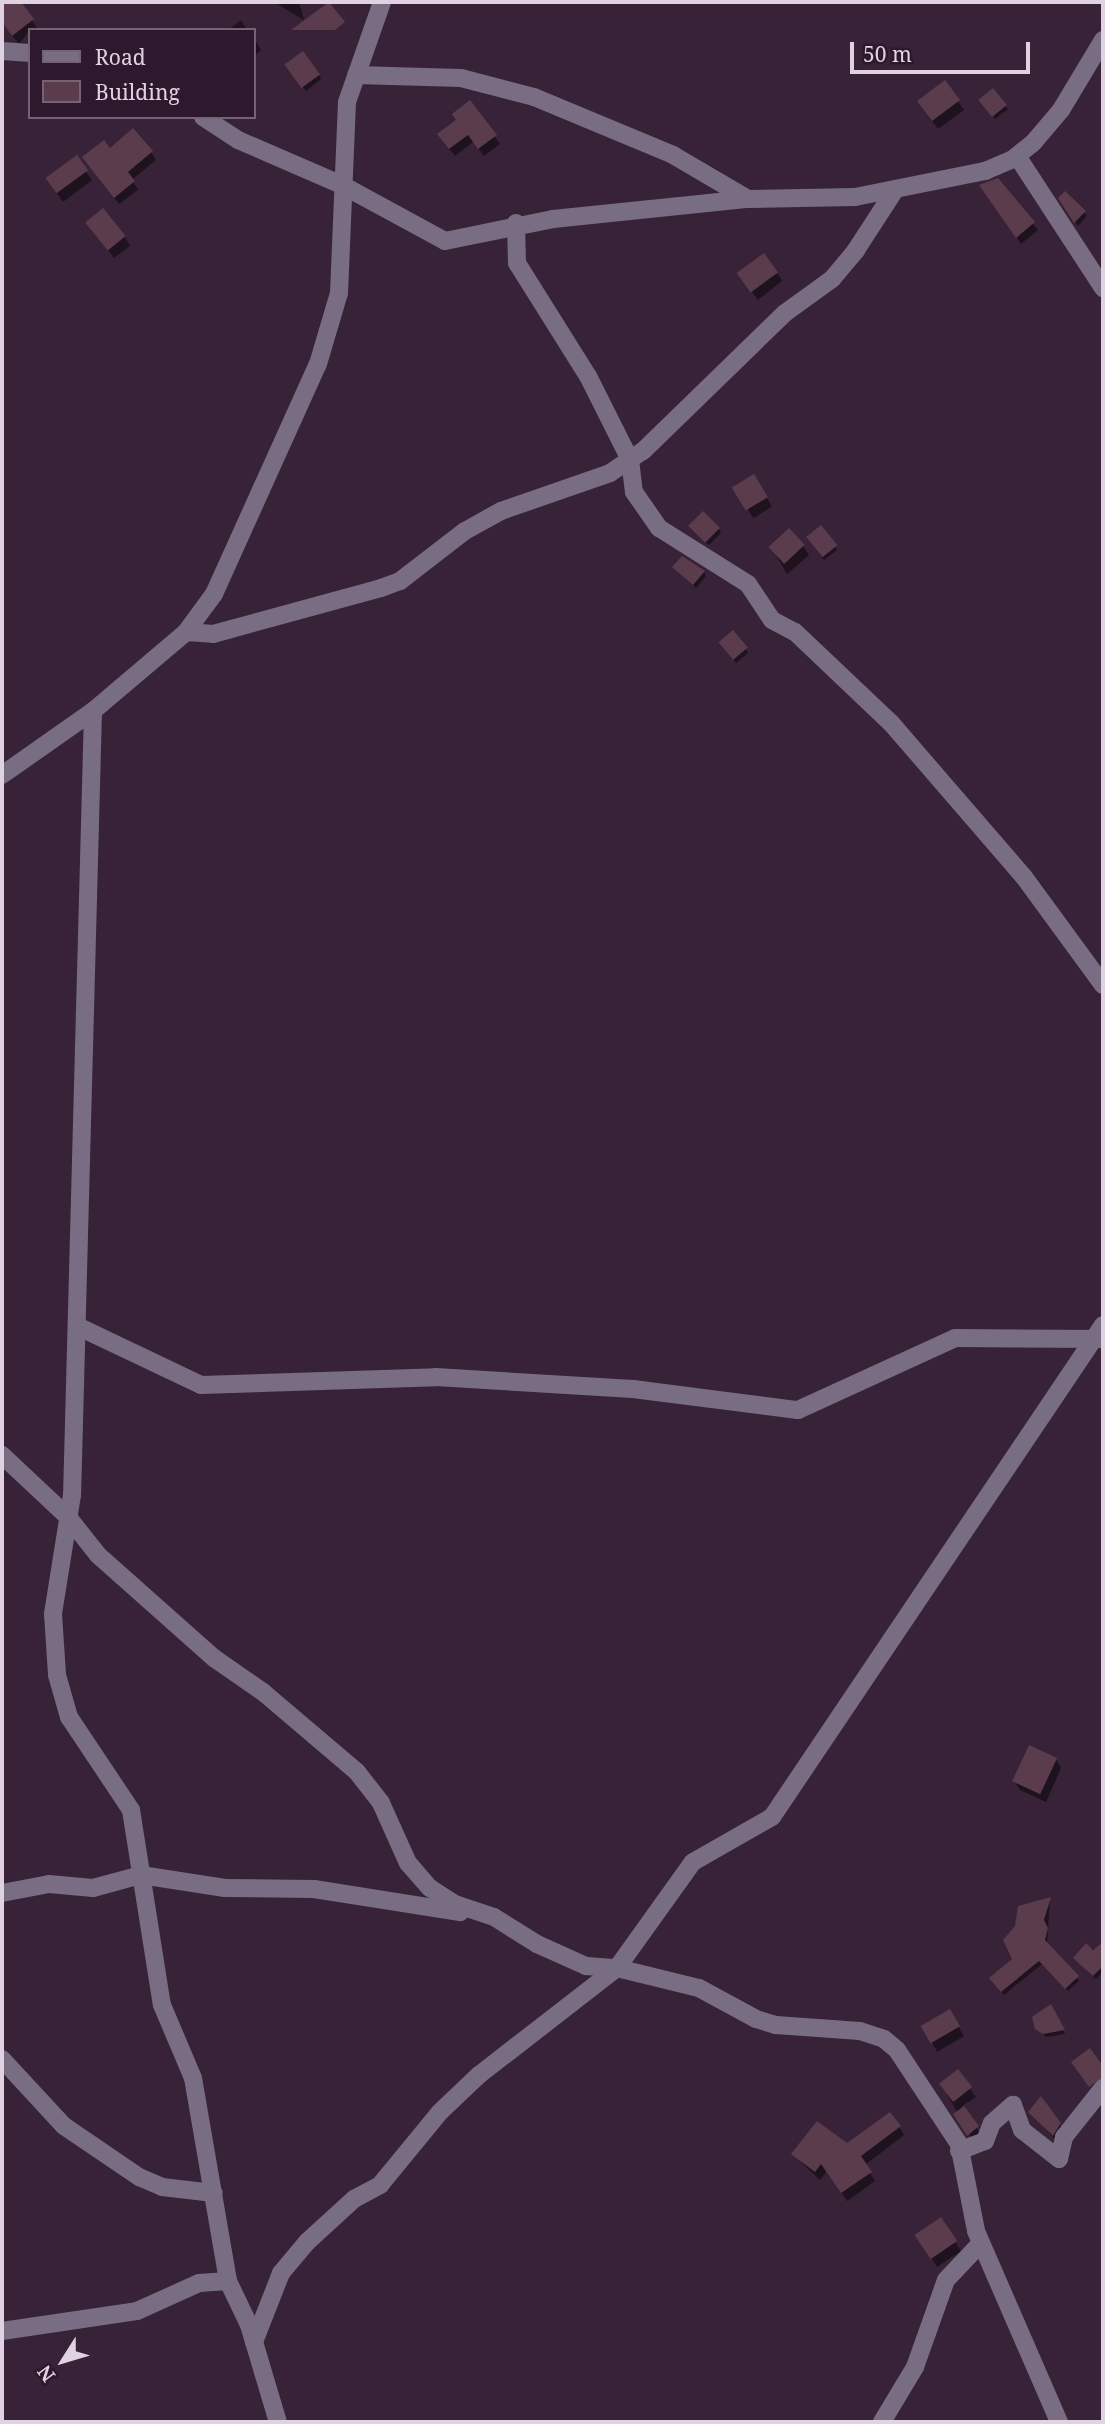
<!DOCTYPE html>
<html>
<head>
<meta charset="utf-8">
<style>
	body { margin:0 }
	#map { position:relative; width:1105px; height:2424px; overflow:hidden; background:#382238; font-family:"Noto Serif",serif }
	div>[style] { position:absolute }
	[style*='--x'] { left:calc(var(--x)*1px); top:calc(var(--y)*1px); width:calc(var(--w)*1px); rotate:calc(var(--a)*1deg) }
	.shadow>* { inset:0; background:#0007; transform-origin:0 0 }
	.building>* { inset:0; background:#5b3c4d; transform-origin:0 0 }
	.minor>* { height:18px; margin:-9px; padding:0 9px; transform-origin:9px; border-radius:9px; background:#786d82 }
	span { translate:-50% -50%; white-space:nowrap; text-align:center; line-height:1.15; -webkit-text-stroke:6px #2e182d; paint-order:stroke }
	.frame { position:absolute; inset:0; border:4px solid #e0d2e0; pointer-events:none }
	.legend { position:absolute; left:28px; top:28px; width:228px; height:91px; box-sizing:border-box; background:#2e182d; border:2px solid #756275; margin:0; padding:9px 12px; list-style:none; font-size:21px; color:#e0d2e0 }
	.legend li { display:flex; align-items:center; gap:14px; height:35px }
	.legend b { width:35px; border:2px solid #756275 }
	.north { position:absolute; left:28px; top:2326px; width:70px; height:70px; -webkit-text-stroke:5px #2e182d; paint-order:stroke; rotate:233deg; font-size:19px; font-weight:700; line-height:28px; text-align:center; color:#e0d2e0 }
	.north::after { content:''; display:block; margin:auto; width:24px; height:32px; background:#e0d2e0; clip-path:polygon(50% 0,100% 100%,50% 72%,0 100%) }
	.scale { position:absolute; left:850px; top:42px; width:180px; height:32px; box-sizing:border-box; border:4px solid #e0d2e0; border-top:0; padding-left:9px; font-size:21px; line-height:24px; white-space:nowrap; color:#e0d2e0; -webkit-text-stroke:5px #2e182d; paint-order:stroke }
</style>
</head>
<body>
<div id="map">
	<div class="shadow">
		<i style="clip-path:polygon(2px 2px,19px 2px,38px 29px,30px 30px,19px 44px,2px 22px)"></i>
		<i style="clip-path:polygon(274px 2px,299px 2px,304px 20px)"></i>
		<i style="clip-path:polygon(241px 20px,247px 30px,228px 30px)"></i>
		<i style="clip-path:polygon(254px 38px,261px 50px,254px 56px)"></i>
		<i style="clip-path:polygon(289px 70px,319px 75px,321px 79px,306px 91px)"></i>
		<i style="clip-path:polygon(945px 82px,964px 110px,938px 129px,924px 110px)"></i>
		<i style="clip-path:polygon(470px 102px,500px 144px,484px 156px,473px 142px,455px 156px,444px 142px)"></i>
		<i style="clip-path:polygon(983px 104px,1005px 106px,1008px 109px,995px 119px)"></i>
		<i style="clip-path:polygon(110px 150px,151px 152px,156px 160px,132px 180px,138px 190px,119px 204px,89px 165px)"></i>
		<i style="clip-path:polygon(76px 158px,92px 180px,63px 202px,53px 188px)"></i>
		<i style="clip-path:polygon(997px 180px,1038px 230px,1021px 244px,986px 192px)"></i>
		<i style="clip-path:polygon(1065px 193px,1087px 216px,1078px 226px,1060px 198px)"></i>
		<i style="clip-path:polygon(88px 223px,125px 237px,130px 246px,114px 258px)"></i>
		<i style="clip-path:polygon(777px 272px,782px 281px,758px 300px,745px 283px)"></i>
		<i style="left:753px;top:476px;width:36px;height:22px;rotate:58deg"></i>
		<i style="clip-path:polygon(719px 529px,721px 533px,709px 545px,693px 530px)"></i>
		<i style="clip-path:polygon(810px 541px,835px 546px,837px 550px,824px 560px)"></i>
		<i style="clip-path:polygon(803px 546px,809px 555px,787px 574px,771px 547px)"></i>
		<i style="clip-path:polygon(675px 567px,704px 572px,706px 576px,696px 588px)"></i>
		<i style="clip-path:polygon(723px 646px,746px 649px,748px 653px,736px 663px)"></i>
		<i style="clip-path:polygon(1056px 1759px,1061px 1768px,1046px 1802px,1020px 1790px,1014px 1781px)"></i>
		<i style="clip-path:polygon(1050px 1899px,1047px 1944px,1079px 1981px,1068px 1991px,1042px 1964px,1004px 1995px,994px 1982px,1014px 1960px)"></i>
		<i style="clip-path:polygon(1103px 1944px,1103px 1972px,1096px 1979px,1075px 1958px)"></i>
		<i style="clip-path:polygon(1051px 2006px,1065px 2034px,1046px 2037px,1037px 2028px)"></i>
		<i style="left:950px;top:2012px;width:28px;height:31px;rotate:60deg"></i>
		<i style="clip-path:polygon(957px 2071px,976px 2097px,962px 2106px,982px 2136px,974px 2143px,946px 2092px)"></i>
		<i style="clip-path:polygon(1030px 2112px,1059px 2124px,1065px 2133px,1058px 2143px)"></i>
		<i style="clip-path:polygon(899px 2127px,904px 2135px,865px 2165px,875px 2181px,847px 2201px,827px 2171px,820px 2180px,794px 2155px,847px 2146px)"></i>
		<i style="clip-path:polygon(940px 2219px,961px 2251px,937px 2267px,922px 2244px)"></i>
	</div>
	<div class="building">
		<i style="clip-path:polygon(2px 2px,21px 2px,34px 19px,12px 36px,2px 22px)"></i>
		<i style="clip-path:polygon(329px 2px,345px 22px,335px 30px,291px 30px)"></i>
		<i style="left:303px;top:51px;width:29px;height:23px;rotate:54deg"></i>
		<i style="left:945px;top:80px;width:25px;height:35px;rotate:53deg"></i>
		<i style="left:993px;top:88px;width:22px;height:19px;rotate:51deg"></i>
		<i style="clip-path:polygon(470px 100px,497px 135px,478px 149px,468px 135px,449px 149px,437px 134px,456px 120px,452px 114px)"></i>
		<i style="clip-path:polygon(133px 128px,153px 151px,128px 172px,135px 181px,114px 198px,82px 157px,104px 140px,110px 148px)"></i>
		<i style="left:77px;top:155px;width:19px;height:39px;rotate:54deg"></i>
		<i style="clip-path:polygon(998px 178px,1035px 222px,1016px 238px,979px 185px)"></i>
		<i style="clip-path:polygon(1065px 191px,1086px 211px,1074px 223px,1058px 198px)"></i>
		<i style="left:103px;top:208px;width:36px;height:23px;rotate:51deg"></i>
		<i style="left:764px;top:253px;width:24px;height:34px;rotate:54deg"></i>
		<i style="left:754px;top:474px;width:27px;height:26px;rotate:59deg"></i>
		<i style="left:703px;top:511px;width:24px;height:21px;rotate:45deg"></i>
		<i style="left:821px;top:525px;width:26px;height:19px;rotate:51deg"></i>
		<i style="left:789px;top:528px;width:23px;height:28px;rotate:47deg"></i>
		<i style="clip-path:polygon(682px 556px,705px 571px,693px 585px,672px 567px)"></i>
		<i style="left:733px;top:630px;width:23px;height:19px;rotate:50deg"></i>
		<i style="left:1029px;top:1745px;width:31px;height:40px;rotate:25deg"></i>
		<i style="clip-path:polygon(1051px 1897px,1044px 1920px,1048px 1928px,1045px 1940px,1079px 1976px,1065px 1989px,1039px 1961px,1001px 1992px,989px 1978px,1012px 1959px,1003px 1940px,1015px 1926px,1018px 1906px)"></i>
		<i style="clip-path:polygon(1103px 1942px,1103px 1966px,1093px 1976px,1073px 1958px,1086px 1943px,1093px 1950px)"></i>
		<i style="clip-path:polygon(1051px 2004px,1065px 2030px,1043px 2034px,1035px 2029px,1032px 2017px)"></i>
		<i style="left:950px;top:2009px;width:20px;height:34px;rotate:60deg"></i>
		<i style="clip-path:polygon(1090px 2048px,1103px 2066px,1103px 2077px,1089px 2087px,1071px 2062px)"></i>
		<i style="left:958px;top:2069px;width:23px;height:24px;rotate:52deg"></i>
		<i style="clip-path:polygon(1041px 2096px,1061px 2123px,1053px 2136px,1028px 2112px)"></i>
		<i style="clip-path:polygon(964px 2106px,979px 2126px,967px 2136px,953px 2114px)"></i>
		<i style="clip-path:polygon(890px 2112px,901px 2126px,861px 2156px,872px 2172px,841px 2193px,821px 2164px,815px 2172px,791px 2154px,817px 2121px,847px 2143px)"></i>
		<i style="left:941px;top:2217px;width:29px;height:32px;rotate:56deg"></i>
	</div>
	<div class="minor">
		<i style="--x:2;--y:51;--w:28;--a:4"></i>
		<i style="--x:356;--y:75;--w:105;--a:1.6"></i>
		<i style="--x:461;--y:78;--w:75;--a:14.6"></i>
		<i style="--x:534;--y:97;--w:151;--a:22.6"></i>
		<i style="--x:673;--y:155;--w:87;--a:30.4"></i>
		<i style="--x:203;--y:117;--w:42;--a:33.3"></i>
		<i style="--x:238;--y:140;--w:113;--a:23.4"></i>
		<i style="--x:342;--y:185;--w:117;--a:28.5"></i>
		<i style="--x:445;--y:241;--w:110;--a:-11.5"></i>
		<i style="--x:553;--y:219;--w:196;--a:-5.9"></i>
		<i style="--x:748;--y:199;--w:107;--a:-1.1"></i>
		<i style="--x:855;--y:197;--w:133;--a:-11.3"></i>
		<i style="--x:985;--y:171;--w:30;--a:-23"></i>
		<i style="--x:1013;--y:159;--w:26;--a:-39"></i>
		<i style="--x:1033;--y:143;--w:43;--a:-49.7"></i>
		<i style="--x:1061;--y:110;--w:82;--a:-59"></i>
		<i style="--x:1017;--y:156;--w:158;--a:56.9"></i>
		<i style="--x:516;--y:223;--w:40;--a:88.6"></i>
		<i style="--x:517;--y:263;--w:133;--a:57.9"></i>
		<i style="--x:588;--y:376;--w:94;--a:63.4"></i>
		<i style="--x:630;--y:460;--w:32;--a:83"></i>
		<i style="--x:634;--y:492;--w:44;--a:55.2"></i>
		<i style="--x:659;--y:528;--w:105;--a:32.2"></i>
		<i style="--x:748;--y:584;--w:43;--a:56.3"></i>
		<i style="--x:772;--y:620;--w:26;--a:28"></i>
		<i style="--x:795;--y:632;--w:132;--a:43.5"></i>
		<i style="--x:891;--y:723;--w:203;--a:49.2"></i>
		<i style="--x:1024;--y:877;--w:134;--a:53.8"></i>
		<i style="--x:186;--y:632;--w:27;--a:4"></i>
		<i style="--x:213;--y:634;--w:174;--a:-15.3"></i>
		<i style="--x:381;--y:588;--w:20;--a:-20"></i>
		<i style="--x:400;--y:581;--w:82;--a:-37.6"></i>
		<i style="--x:465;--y:531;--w:41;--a:-29.1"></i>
		<i style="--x:501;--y:511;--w:115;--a:-19.2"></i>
		<i style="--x:610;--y:473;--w:40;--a:-34"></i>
		<i style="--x:643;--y:451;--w:198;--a:-44.2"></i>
		<i style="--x:785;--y:313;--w:58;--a:-35.9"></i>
		<i style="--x:832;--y:279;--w:38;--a:-50"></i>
		<i style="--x:856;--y:250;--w:72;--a:-57"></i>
		<i style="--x:93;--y:711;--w:784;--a:91.53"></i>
		<i style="--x:72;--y:1495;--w:121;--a:99.1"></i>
		<i style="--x:53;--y:1614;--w:61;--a:86.2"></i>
		<i style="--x:57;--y:1675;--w:44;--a:74.1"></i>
		<i style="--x:69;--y:1717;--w:112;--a:56.3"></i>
		<i style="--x:131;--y:1810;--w:197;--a:81"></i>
		<i style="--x:162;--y:2005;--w:79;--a:67"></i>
		<i style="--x:193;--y:2078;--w:206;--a:80.2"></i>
		<i style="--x:228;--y:2281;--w:49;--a:64.5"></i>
		<i style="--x:249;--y:2325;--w:101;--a:73.4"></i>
		<i style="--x:2;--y:775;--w:111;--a:-35.1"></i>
		<i style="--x:93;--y:711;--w:122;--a:-40.3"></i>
		<i style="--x:186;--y:632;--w:47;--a:-53.6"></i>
		<i style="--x:214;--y:594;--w:252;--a:-65.7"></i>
		<i style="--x:318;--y:364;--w:74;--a:-73.5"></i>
		<i style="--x:339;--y:293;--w:191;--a:-87.6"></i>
		<i style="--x:347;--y:102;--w:106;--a:-70.7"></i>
		<i style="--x:77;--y:1326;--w:137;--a:25.4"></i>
		<i style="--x:201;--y:1385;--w:235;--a:-1.9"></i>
		<i style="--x:436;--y:1377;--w:197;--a:3.5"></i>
		<i style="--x:633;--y:1389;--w:166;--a:7.3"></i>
		<i style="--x:798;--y:1410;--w:173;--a:-24.6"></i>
		<i style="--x:955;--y:1338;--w:148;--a:0.4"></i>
		<i style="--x:2;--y:1455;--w:91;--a:43.2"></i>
		<i style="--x:68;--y:1517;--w:48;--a:51.7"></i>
		<i style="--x:98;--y:1555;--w:155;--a:41.6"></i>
		<i style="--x:214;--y:1658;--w:60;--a:34.8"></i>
		<i style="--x:263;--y:1692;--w:123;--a:40.4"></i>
		<i style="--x:357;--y:1772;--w:39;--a:52"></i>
		<i style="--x:381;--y:1803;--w:66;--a:65.8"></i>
		<i style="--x:408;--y:1863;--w:33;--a:49"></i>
		<i style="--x:430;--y:1888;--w:30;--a:33"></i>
		<i style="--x:455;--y:1904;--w:41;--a:18.4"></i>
		<i style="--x:494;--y:1917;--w:51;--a:32.1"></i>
		<i style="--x:537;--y:1944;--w:54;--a:24.2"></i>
		<i style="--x:586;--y:1966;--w:31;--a:4"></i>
		<i style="--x:617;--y:1968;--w:84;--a:13.7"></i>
		<i style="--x:699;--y:1988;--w:65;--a:28.5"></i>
		<i style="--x:756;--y:2019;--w:21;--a:17"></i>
		<i style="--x:776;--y:2025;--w:84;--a:4.1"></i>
		<i style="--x:860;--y:2031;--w:25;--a:18"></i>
		<i style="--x:884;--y:2039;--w:17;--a:40"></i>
		<i style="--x:897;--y:2050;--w:113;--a:56.6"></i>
		<i style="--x:959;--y:2144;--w:89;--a:78.9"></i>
		<i style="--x:976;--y:2231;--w:208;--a:66.5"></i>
		<i style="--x:2;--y:1893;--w:48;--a:-10.8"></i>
		<i style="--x:49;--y:1884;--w:44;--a:5.2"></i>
		<i style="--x:93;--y:1888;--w:50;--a:-15.2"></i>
		<i style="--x:141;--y:1875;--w:85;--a:8.8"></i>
		<i style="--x:225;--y:1888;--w:89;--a:0.6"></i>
		<i style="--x:314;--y:1889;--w:148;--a:9"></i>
		<i style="--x:2;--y:2059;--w:91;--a:47.2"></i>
		<i style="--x:64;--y:2126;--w:91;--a:34.2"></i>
		<i style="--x:139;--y:2177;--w:25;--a:23"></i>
		<i style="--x:162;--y:2187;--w:52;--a:6.6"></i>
		<i style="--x:959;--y:2151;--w:28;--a:-21"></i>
		<i style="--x:985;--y:2141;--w:19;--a:-69"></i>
		<i style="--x:992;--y:2123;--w:28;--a:-41"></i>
		<i style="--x:1013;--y:2105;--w:27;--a:70"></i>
		<i style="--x:1022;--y:2130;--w:47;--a:38.1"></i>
		<i style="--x:1059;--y:2159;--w:23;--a:-77"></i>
		<i style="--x:1064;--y:2137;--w:63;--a:-51.5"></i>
		<i style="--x:2;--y:2331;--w:136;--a:-8.4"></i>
		<i style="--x:137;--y:2311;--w:68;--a:-24.3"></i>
		<i style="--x:199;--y:2283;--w:29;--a:-4"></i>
		<i style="--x:254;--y:2342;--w:74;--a:-68.6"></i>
		<i style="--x:281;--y:2273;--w:40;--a:-50"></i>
		<i style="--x:307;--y:2242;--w:64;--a:-42.5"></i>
		<i style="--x:354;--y:2199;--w:30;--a:-28"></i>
		<i style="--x:380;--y:2185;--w:94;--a:-50.6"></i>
		<i style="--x:440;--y:2112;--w:54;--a:-43.5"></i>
		<i style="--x:479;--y:2075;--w:175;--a:-37.8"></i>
		<i style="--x:617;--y:1968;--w:130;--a:-54.4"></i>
		<i style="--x:693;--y:1862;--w:91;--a:-29.7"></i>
		<i style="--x:772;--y:1817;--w:593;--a:-56.07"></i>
		<i style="--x:882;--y:2422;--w:64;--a:-59"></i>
		<i style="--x:915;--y:2367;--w:92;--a:-70.4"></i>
		<i style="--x:946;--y:2280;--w:51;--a:-46.6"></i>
	</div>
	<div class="frame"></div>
	<ul class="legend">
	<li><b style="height:9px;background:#786d82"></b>Road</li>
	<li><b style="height:19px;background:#5b3c4d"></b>Building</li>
	</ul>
	<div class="north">N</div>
	<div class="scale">50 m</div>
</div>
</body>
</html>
